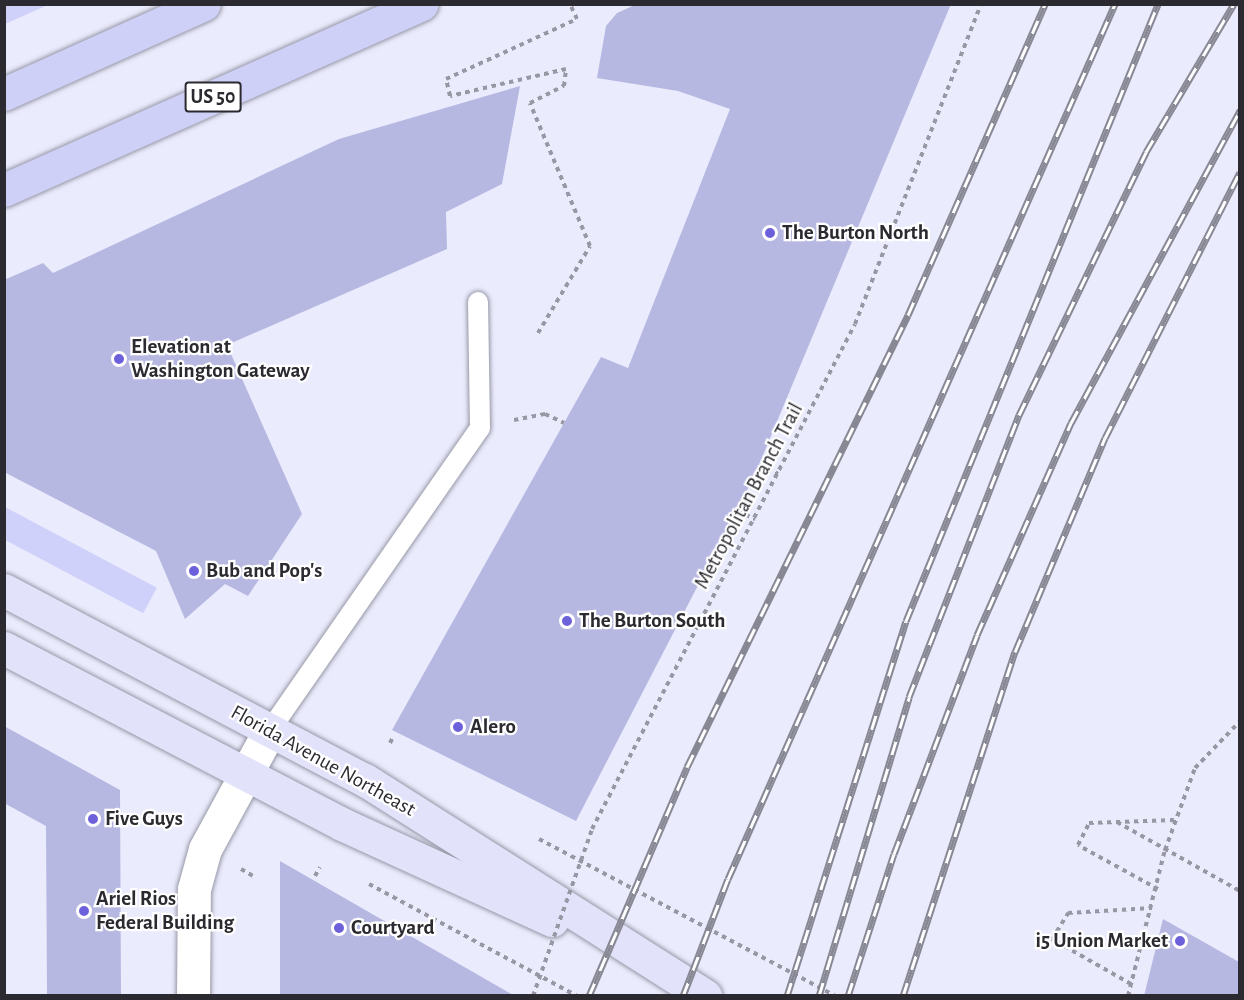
<!DOCTYPE html>
<html>
<head>
<meta charset="utf-8">
<style>
	body { margin:0 }
	#map { position:relative; width:1244px; height:1000px; overflow:hidden; background:#eaebfc; font-family:"Alegreya Sans",sans-serif }
	div>[style] { position:absolute }
	[style*='--x'] { left:calc(var(--x)*1px); top:calc(var(--y)*1px); width:calc(var(--w)*1px); rotate:calc(var(--a)*1deg) }
	.green>* { inset:0; background:#d0d1fa; transform-origin:0 0 }
	.building>* { inset:0; background:#b7b8e2 }
	.path>* { height:4px; margin-top:-2px; transform-origin:0; background:repeating-linear-gradient(90deg,#9898a5 0 4.5px,transparent 0 9px) }
	.roads { filter:drop-shadow(0 0 2px #9798a7) drop-shadow(0 0 2px #9798a7) }
	.lane>* { height:20px; margin:-10px; padding:0 10px; transform-origin:10px; border-radius:10px; background:#fff }
	.street>* { height:33px; margin:-16.5px; padding:0 16.5px; transform-origin:16.5px; border-radius:16.5px; background:#fff }
	.primary>* { height:33px; margin:-16.5px; padding:0 16.5px; transform-origin:16.5px; border-radius:16.5px; background:#e2e3fa }
	.highway>* { height:33px; margin:-16.5px; padding:0 16.5px; transform-origin:16.5px; border-radius:16.5px; background:#cfd0f7 }
	.rail>* { height:7px; margin-top:-3.5px; transform-origin:0; background:repeating-linear-gradient(90deg,#fff 0 14px,#878893 0 28px); box-sizing:border-box; border-block:2px solid #878893 }
	.path-bridge>* { height:4px; margin-top:-2px; transform-origin:0; background:repeating-linear-gradient(90deg,#9898a5 0 4.5px,transparent 0 9px) }
	.dots>* { width:16px; height:16px; translate:-50% -50%; box-sizing:border-box; border:3px solid #fff; border-radius:50% }
	span { translate:-50% -50%; white-space:nowrap; text-align:center; line-height:1.15; -webkit-text-stroke:4.5px #fff; paint-order:stroke }
	.shield-label span { padding:2px 4px; background:#fff; border:2px solid; border-radius:4px; -webkit-text-stroke-width:0 }
	.shield-label { font-size:20px; color:#2a2a30; font-weight:700 }
	.poi-label { font-size:21px; color:#2a2a30; font-weight:700 }
	.left { translate:0 -50%; text-align:left }
	.right { translate:-100% -50%; text-align:right }
	.street-label { font-size:21px; color:#2a2a30 }
	.frame { position:absolute; inset:0; border:6px solid #2a2a30; pointer-events:none }
</style>
</head>
<body>
<div id="map">
	<div class="green">
		<i style="clip-path:polygon(5px 4px,48px 4px,48px 5px,5px 24px)"></i>
		<i style="left:5px;top:507px;width:172px;height:29px;rotate:28deg"></i>
	</div>
	<div class="building">
		<i style="clip-path:polygon(637px 4px,951px 4px,753px 479px,576px 821px,392px 730px,601px 357px,628px 368px,730px 109px,678px 91px,597px 78px,606px 26px,617px 13px)"></i>
		<i style="clip-path:polygon(520px 86px,502px 184px,446px 212px,447px 249px,227px 345px,302px 514px,248px 596px,225px 584px,185px 619px,156px 551px,4px 472px,4px 280px,43px 263px,53px 273px,339px 139px)"></i>
		<i style="clip-path:polygon(4px 726px,120px 790px,121px 996px,47px 996px,46px 826px,4px 803px)"></i>
		<i style="clip-path:polygon(280px 861px,515px 996px,280px 996px)"></i>
		<i style="clip-path:polygon(1163px 919px,1239px 962px,1239px 996px,1144px 996px)"></i>
	</div>
	<div class="path">
		<i style="--x:538;--y:333;--w:101;--a:-59.1"></i>
		<i style="--x:590;--y:246;--w:155;--a:-112.8"></i>
		<i style="--x:530;--y:103;--w:38;--a:-27"></i>
		<i style="--x:564;--y:86;--w:17;--a:-83"></i>
		<i style="--x:566;--y:69;--w:119;--a:166.9"></i>
		<i style="--x:450;--y:96;--w:17;--a:-103"></i>
		<i style="--x:446;--y:79;--w:144;--a:-24.6"></i>
		<i style="--x:577;--y:19;--w:17;--a:-115"></i>
		<i style="--x:514;--y:420;--w:32;--a:-11"></i>
		<i style="--x:545;--y:414;--w:21;--a:25"></i>
		<i style="--x:759;--y:465;--w:21;--a:25"></i>
		<i style="--x:737;--y:511;--w:20;--a:24"></i>
		<i style="--x:390;--y:743;--w:7;--a:-63"></i>
		<i style="--x:1117;--y:822;--w:141;--a:29.3"></i>
		<i style="--x:592;--y:829;--w:569;--a:-62.49"></i>
		<i style="--x:855;--y:324;--w:344;--a:-68.5"></i>
		<i style="--x:539;--y:839;--w:336;--a:27.9"></i>
		<i style="--x:241;--y:869;--w:14;--a:30"></i>
		<i style="--x:315;--y:876;--w:10;--a:-61"></i>
		<i style="--x:369;--y:884;--w:236;--a:28.3"></i>
		<i style="--x:1158;--y:889;--w:91;--a:-151.2"></i>
		<i style="--x:1078;--y:845;--w:25;--a:-63"></i>
		<i style="--x:1089;--y:823;--w:85;--a:-2"></i>
		<i style="--x:1131;--y:984;--w:91;--a:-150.3"></i>
		<i style="--x:1052;--y:939;--w:31;--a:-58"></i>
		<i style="--x:1068;--y:913;--w:84;--a:-3.4"></i>
		<i style="--x:1128;--y:996;--w:151;--a:-75.8"></i>
		<i style="--x:1165;--y:850;--w:87;--a:-69.9"></i>
		<i style="--x:1195;--y:768;--w:65;--a:-46.2"></i>
	</div>
	<div class="roads">
		<div class="lane">
			<i style="--x:270;--y:730;--w:368;--a:-55.2"></i>
			<i style="--x:480;--y:428;--w:126;--a:-90.9"></i>
		</div>
		<div class="street">
			<i style="--x:193;--y:996;--w:107;--a:-89.5"></i>
			<i style="--x:194;--y:889;--w:41;--a:-74.6"></i>
			<i style="--x:205;--y:849;--w:136;--a:-61.4"></i>
		</div>
		<div class="primary">
			<i style="--x:4;--y:590;--w:408;--a:27.8"></i>
			<i style="--x:365;--y:780;--w:403;--a:32.4"></i>
			<i style="--x:4;--y:648;--w:381;--a:27.5"></i>
			<i style="--x:342;--y:824;--w:231;--a:24.6"></i>
		</div>
		<div class="highway">
			<i style="--x:4;--y:94;--w:219;--a:-24.2"></i>
			<i style="--x:4;--y:190;--w:457;--a:-24"></i>
		</div>
	</div>
	<div class="rail">
		<i style="--x:589;--y:996;--w:249;--a:-66.8"></i>
		<i style="--x:687;--y:767;--w:503;--a:-63.94"></i>
		<i style="--x:908;--y:315;--w:340;--a:-66.2"></i>
		<i style="--x:683;--y:996;--w:125;--a:-69"></i>
		<i style="--x:728;--y:879;--w:957;--a:-66.14"></i>
		<i style="--x:787;--y:996;--w:393;--a:-72.4"></i>
		<i style="--x:906;--y:621;--w:666;--a:-67.78"></i>
		<i style="--x:819;--y:996;--w:312;--a:-73.2"></i>
		<i style="--x:909;--y:697;--w:303;--a:-68.7"></i>
		<i style="--x:1019;--y:415;--w:292;--a:-64.2"></i>
		<i style="--x:1146;--y:152;--w:172;--a:-59.3"></i>
		<i style="--x:848;--y:996;--w:149;--a:-72.1"></i>
		<i style="--x:894;--y:854;--w:234;--a:-69.2"></i>
		<i style="--x:977;--y:635;--w:232;--a:-66.1"></i>
		<i style="--x:1071;--y:423;--w:356;--a:-61.6"></i>
		<i style="--x:903;--y:996;--w:362;--a:-72"></i>
		<i style="--x:1015;--y:652;--w:232;--a:-67.2"></i>
		<i style="--x:1105;--y:438;--w:298;--a:-63.1"></i>
	</div>
	<div class="path-bridge">
		<i style="--x:533;--y:996;--w:177;--a:-70.5"></i>
	</div>
	<div class="dots">
		<i style="left:770px;top:233px;background:#6d61db"></i>
		<i style="left:119px;top:359px;background:#6d61db"></i>
		<i style="left:194px;top:571px;background:#6d61db"></i>
		<i style="left:567px;top:621px;background:#6d61db"></i>
		<i style="left:458px;top:727px;background:#6d61db"></i>
		<i style="left:93px;top:819px;background:#6d61db"></i>
		<i style="left:84px;top:911px;background:#6d61db"></i>
		<i style="left:339px;top:928px;background:#6d61db"></i>
		<i style="left:1180px;top:941px;background:#6d61db"></i>
	</div>
	<div class="shield-label">
		<span style="left:213px;top:97px">US 50</span>
	</div>
	<div class="poi-label">
		<span class="left" style="left:782px;top:233px">The Burton North</span>
		<span class="left" style="left:131px;top:359px">Elevation at<br>Washington Gateway</span>
		<span class="left" style="left:206px;top:571px">Bub and Pop's</span>
		<span class="left" style="left:579px;top:621px">The Burton South</span>
		<span class="left" style="left:470px;top:727px">Alero</span>
		<span class="left" style="left:105px;top:819px">Five Guys</span>
		<span class="left" style="left:96px;top:911px">Ariel Rios<br>Federal Building</span>
		<span class="left" style="left:351px;top:928px">Courtyard</span>
		<span class="right" style="left:1168px;top:941px">i5 Union Market</span>
	</div>
	<div class="street-label">
		<span style="left:749px;top:496px;rotate:-62deg">Metropolitan Branch Trail</span>
		<span style="left:323px;top:761px;rotate:29deg">Florida Avenue Northeast</span>
	</div>
	<div class="frame"></div>
</div>
</body>
</html>
